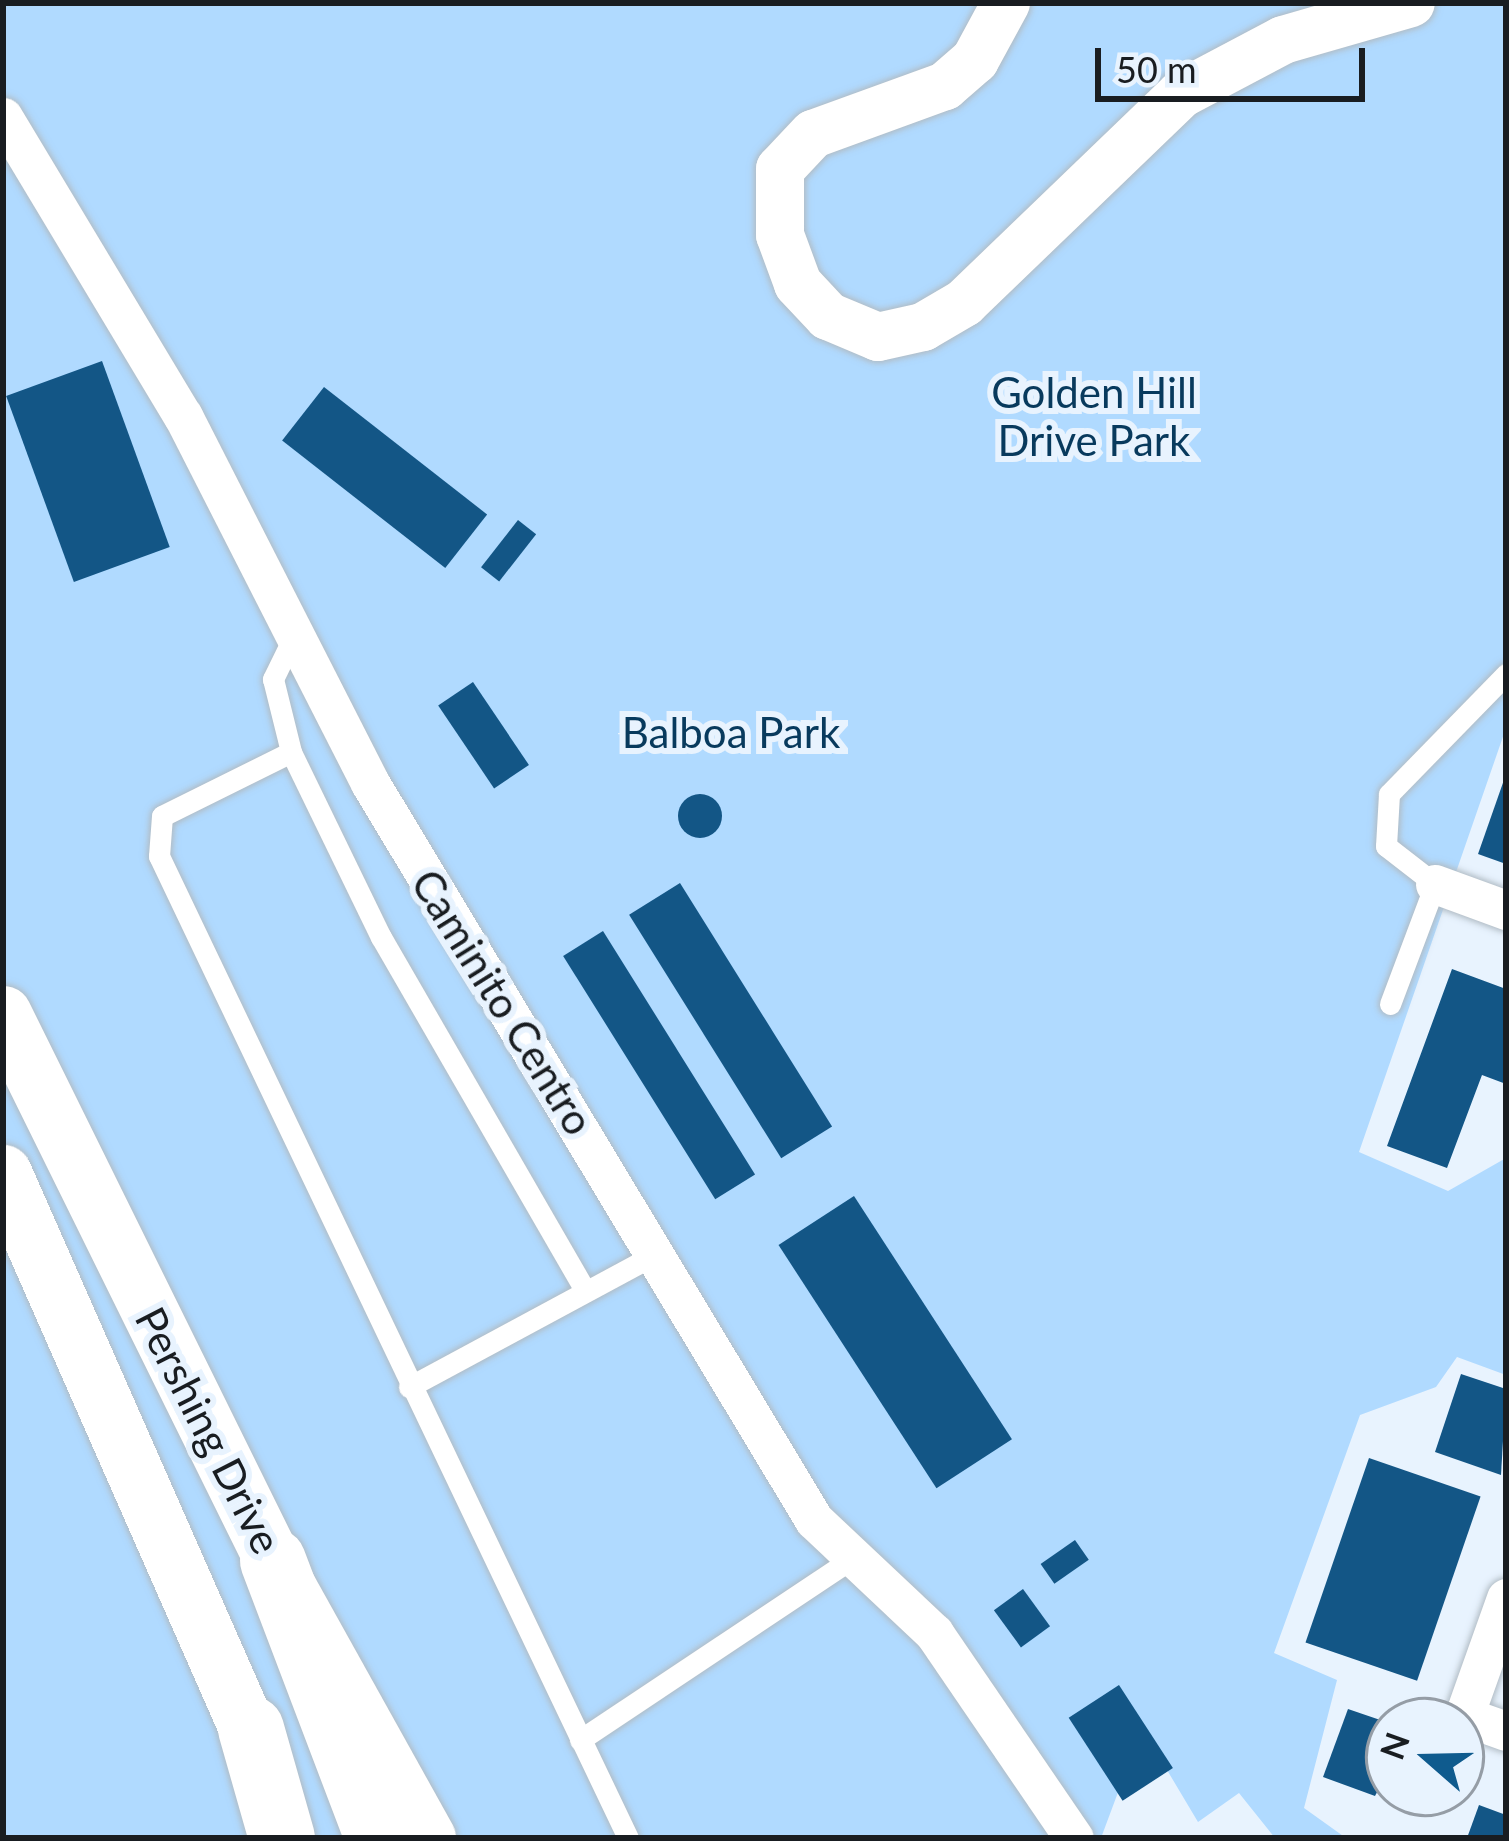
<!DOCTYPE html>
<html>
<head>
<meta charset="utf-8">
<style>
	body { margin:0 }
	#map { position:relative; width:1509px; height:1841px; overflow:hidden; background:#e8f3fe; font-family:Lato,sans-serif }
	div>[style] { position:absolute }
	[style*='--x'] { left:calc(var(--x)*1px); top:calc(var(--y)*1px); width:calc(var(--w)*1px); rotate:calc(var(--a)*1deg) }
	.green>* { inset:0; background:#b0daff }
	.building>* { inset:0; background:#135686; transform-origin:0 0 }
	.round { border-radius:50% }
	.roads { filter:drop-shadow(0 0 3px #b1bcc5) drop-shadow(0 0 3px #b1bcc5) }
	.service>* { height:21px; margin:-10.5px; padding:0 10.5px; transform-origin:10.5px; border-radius:10.5px; background:#fff }
	.minor>* { height:39px; margin:-19.5px; padding:0 19.5px; transform-origin:19.5px; border-radius:19.5px; background:#fff }
	.tertiary>* { height:48px; margin:-24px; padding:0 24px; transform-origin:24px; border-radius:24px; background:#fff }
	.secondary>* { height:57px; margin:-28.5px; padding:0 28.5px; transform-origin:28.5px; border-radius:28.5px; background:#fff }
	.motorway>* { height:66px; margin:-33px; padding:0 33px; transform-origin:33px; border-radius:33px; background:#fff }
	span { translate:-50% -50%; white-space:nowrap; text-align:center; line-height:1.15; -webkit-text-stroke:12px #e8f3fe; paint-order:stroke }
	.park-label { font-size:42px; color:#083a5d }
	.street-label { font-size:42px; color:#191d21 }
	.frame { position:absolute; inset:0; border:6px solid #191d21; pointer-events:none }
	.north { position:absolute; left:1365px; top:1697px; width:120px; height:120px; box-sizing:border-box; background:#e8f3fe; border:3px solid #959da6; border-radius:50%; rotate:290deg; font-size:33px; font-weight:700; line-height:48px; text-align:center; color:#191d21 }
	.north::after { content:''; display:block; margin:auto; width:42px; height:54px; background:#0f5b8e; clip-path:polygon(50% 0,100% 100%,50% 72%,0 100%) }
	.scale { position:absolute; left:1095px; top:48px; width:270px; height:54px; box-sizing:border-box; border:6px solid #191d21; border-top:0; padding-left:15px; font-size:36px; line-height:42px; white-space:nowrap; color:#191d21; -webkit-text-stroke:9px #e8f3fe; paint-order:stroke }
</style>
</head>
<body>
<div id="map">
	<div class="green">
		<i style="clip-path:polygon(3px 3px,1506px 3px,1506px 728px,1359px 1152px,1448px 1191px,1506px 1158px,1506px 1375px,1457px 1357px,1436px 1387px,1360px 1415px,1274px 1653px,1337px 1680px,1304px 1808px,1346px 1838px,1275px 1838px,1239px 1793px,1198px 1822px,1142px 1728px,1101px 1838px,3px 1838px)"></i>
	</div>
	<div class="building">
		<i style="left:102px;top:361px;width:198px;height:102px;rotate:70deg"></i>
		<i style="left:324px;top:387px;width:207px;height:68px;rotate:38deg"></i>
		<i style="left:518px;top:520px;width:23px;height:60px;rotate:38deg"></i>
		<i style="left:473px;top:682px;width:100px;height:42px;rotate:56deg"></i>
		<i style="clip-path:polygon(1505px 777px,1506px 777px,1506px 864px,1478px 854px)"></i>
		<i class="round" style="left:678px;top:794px;width:44px;height:44px"></i>
		<i style="left:680px;top:883px;width:287px;height:60px;rotate:58deg"></i>
		<i style="left:603px;top:931px;width:287px;height:47px;rotate:58deg"></i>
		<i style="clip-path:polygon(1452px 969px,1506px 989px,1506px 1084px,1482px 1075px,1447px 1168px,1387px 1146px)"></i>
		<i style="left:854px;top:1196px;width:290px;height:90px;rotate:57deg"></i>
		<i style="clip-path:polygon(1461px 1374px,1506px 1389px,1501px 1475px,1435px 1452px)"></i>
		<i style="left:1369px;top:1458px;width:118px;height:195px;rotate:19deg"></i>
		<i style="left:1075px;top:1540px;width:24px;height:42px;rotate:55deg"></i>
		<i style="left:1023px;top:1589px;width:46px;height:36px;rotate:54deg"></i>
		<i style="left:1119px;top:1685px;width:99px;height:60px;rotate:57deg"></i>
		<i style="clip-path:polygon(1348px 1709px,1389px 1723px,1389px 1770px,1375px 1796px,1323px 1777px)"></i>
		<i style="clip-path:polygon(1479px 1805px,1506px 1815px,1506px 1838px,1467px 1838px)"></i>
	</div>
	<div class="roads">
		<div class="service">
			<i style="--x:293;--y:638;--w:46;--a:116"></i>
			<i style="--x:273;--y:679;--w:75;--a:76.1"></i>
			<i style="--x:291;--y:752;--w:144;--a:153.6"></i>
			<i style="--x:162;--y:816;--w:40;--a:94.3"></i>
			<i style="--x:159;--y:856;--w:1088;--a:64.47"></i>
			<i style="--x:291;--y:752;--w:206;--a:64.1"></i>
			<i style="--x:381;--y:937;--w:409;--a:60"></i>
			<i style="--x:1390;--y:1004;--w:128;--a:-69.4"></i>
			<i style="--x:1435;--y:884;--w:62;--a:-142.2"></i>
			<i style="--x:1386;--y:846;--w:52;--a:-86.7"></i>
			<i style="--x:1389;--y:794;--w:168;--a:-45.7"></i>
			<i style="--x:409;--y:1387;--w:283;--a:-28.3"></i>
			<i style="--x:580;--y:1740;--w:329;--a:-33.7"></i>
		</div>
		<div class="minor">
			<i style="--x:3;--y:117;--w:349;--a:59"></i>
			<i style="--x:183;--y:416;--w:412;--a:63"></i>
			<i style="--x:370;--y:783;--w:860;--a:58.93"></i>
			<i style="--x:814;--y:1520;--w:165;--a:43.3"></i>
			<i style="--x:934;--y:1633;--w:248;--a:55.7"></i>
			<i style="--x:1435;--y:884;--w:76;--a:20.1"></i>
			<i style="--x:1506;--y:1598;--w:125;--a:109.6"></i>
			<i style="--x:1464;--y:1716;--w:45;--a:19.7"></i>
		</div>
		<div class="tertiary">
			<i style="--x:1006;--y:3;--w:65;--a:118.5"></i>
			<i style="--x:975;--y:60;--w:40;--a:139"></i>
			<i style="--x:945;--y:86;--w:140;--a:160"></i>
			<i style="--x:813;--y:134;--w:48;--a:133.3"></i>
			<i style="--x:780;--y:169;--w:66;--a:90"></i>
			<i style="--x:780;--y:235;--w:52;--a:69.8"></i>
			<i style="--x:798;--y:284;--w:44;--a:46.8"></i>
			<i style="--x:828;--y:316;--w:54;--a:22.8"></i>
			<i style="--x:878;--y:337;--w:46;--a:-12.5"></i>
			<i style="--x:923;--y:327;--w:48;--a:-30.3"></i>
			<i style="--x:964;--y:303;--w:301;--a:-43.9"></i>
			<i style="--x:1181;--y:94;--w:115;--a:-27.9"></i>
			<i style="--x:1283;--y:40;--w:133;--a:-16.1"></i>
		</div>
		<div class="secondary">
			<i style="--x:3;--y:1014;--w:610;--a:63.73"></i>
			<i style="--x:273;--y:1561;--w:317;--a:60.9"></i>
			<i style="--x:3;--y:1173;--w:656;--a:66.25"></i>
		</div>
		<div class="motorway">
			<i style="--x:273;--y:1561;--w:296;--a:69.2"></i>
			<i style="--x:251;--y:1729;--w:113;--a:74.1"></i>
		</div>
	</div>
	<div class="park-label">
		<span style="left:1094px;top:416px">Golden Hill<br>Drive Park</span>
		<span style="left:731px;top:732px">Balboa Park</span>
	</div>
	<div class="street-label">
		<span style="left:503px;top:1002px;rotate:58deg">Caminito Centro</span>
		<span style="left:209px;top:1430px;rotate:63deg">Pershing Drive</span>
	</div>
	<div class="frame"></div>
	<div class="north">N</div>
	<div class="scale">50 m</div>
</div>
</body>
</html>
